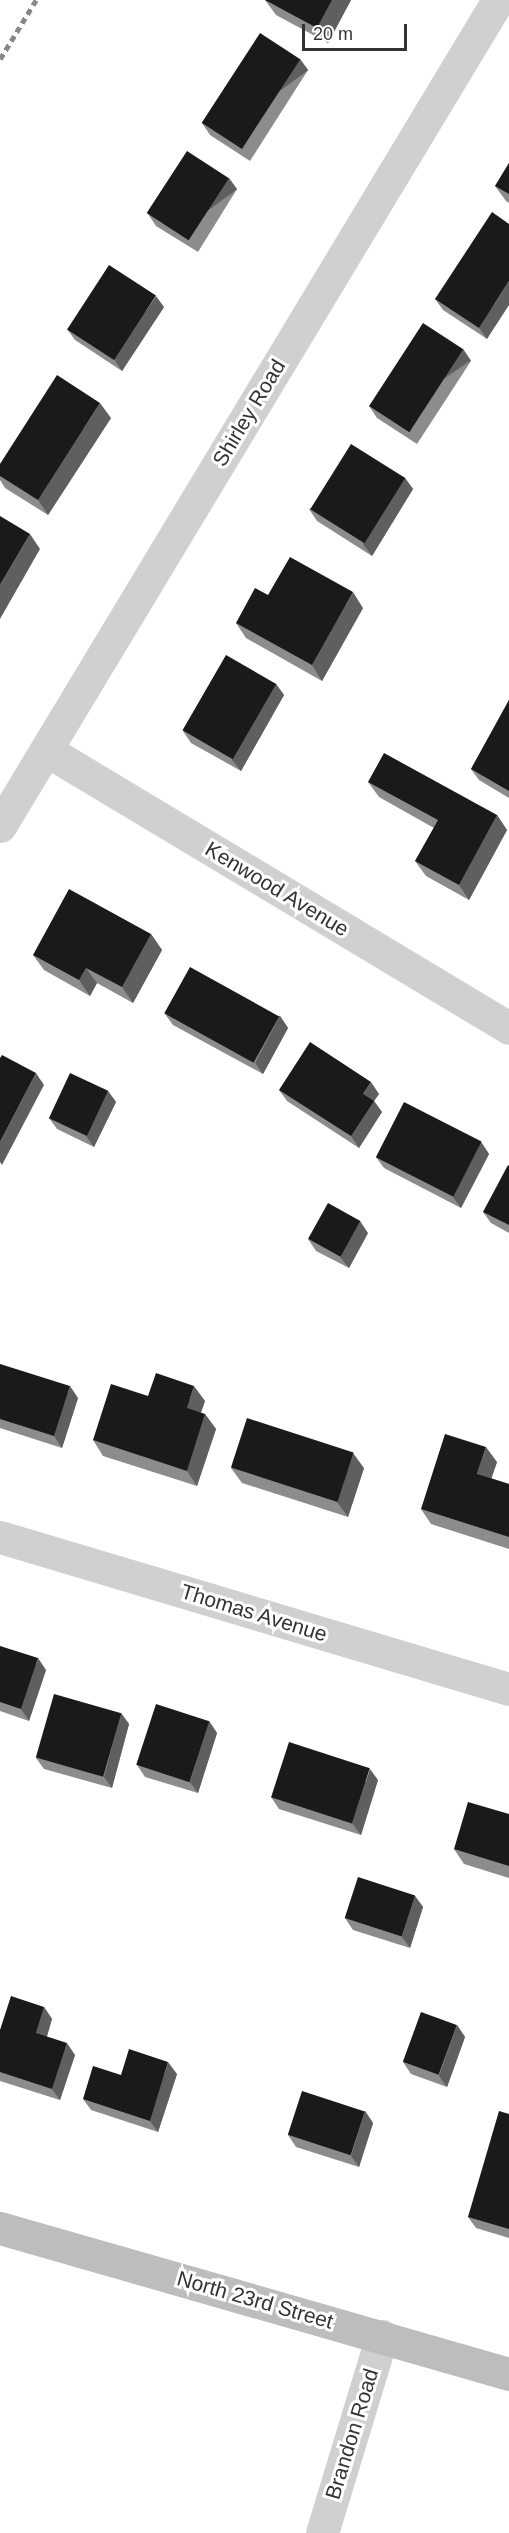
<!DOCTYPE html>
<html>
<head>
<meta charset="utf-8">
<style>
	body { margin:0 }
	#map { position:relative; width:509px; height:2533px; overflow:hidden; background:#fff; font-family:Helvetica,sans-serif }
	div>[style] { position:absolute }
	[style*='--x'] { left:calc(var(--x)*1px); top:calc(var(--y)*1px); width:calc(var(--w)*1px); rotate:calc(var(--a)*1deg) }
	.street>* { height:33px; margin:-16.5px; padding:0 16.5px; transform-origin:16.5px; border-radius:16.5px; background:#d0d0d0 }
	.secondary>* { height:33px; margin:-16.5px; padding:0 16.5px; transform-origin:16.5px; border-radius:16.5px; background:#bdbdbd }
	.rail>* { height:4.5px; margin-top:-2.25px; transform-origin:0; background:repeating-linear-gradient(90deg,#888 0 6px,transparent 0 10.5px) }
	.wall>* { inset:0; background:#8c8c8c }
	.shaded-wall>* { inset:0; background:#5f5f5f; transform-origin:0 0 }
	.building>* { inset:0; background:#1a1a1a; transform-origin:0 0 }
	span { translate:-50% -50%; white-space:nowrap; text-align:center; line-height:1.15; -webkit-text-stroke:6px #fff; paint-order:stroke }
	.street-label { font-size:21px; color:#333 }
	.scale { position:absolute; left:302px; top:24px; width:105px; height:27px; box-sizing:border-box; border:3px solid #333; border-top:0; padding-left:8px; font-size:18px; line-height:21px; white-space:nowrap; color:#333; -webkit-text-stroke:4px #fff; paint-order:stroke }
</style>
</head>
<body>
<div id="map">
	<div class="street">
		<i style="--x:46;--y:750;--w:540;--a:30.98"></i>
		<i style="--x:0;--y:826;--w:965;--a:-58.91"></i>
		<i style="--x:0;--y:1537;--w:531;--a:16.63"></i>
		<i style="--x:322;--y:2533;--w:206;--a:-73.1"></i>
	</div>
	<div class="secondary">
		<i style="--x:0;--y:2228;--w:530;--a:16"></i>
	</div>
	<div class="rail">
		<i style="--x:0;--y:59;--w:69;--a:-58.6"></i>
	</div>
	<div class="wall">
		<i style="clip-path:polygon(265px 0,351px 0,328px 43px,276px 15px)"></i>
		<i style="clip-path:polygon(300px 59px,308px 70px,250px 161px,210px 135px,202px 123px)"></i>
		<i style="clip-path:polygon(509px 163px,509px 203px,506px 201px,495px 186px)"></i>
		<i style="clip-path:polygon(237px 189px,198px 252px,156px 226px,148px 214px)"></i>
		<i style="clip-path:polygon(509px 224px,487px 339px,443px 310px,435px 299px)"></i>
		<i style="clip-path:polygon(164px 307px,122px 371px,75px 340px,67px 329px)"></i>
		<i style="clip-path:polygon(463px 349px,471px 361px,417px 444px,377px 418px,369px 406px)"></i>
		<i style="clip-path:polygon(111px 418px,48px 515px,5px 488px,0 480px,0 464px)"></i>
		<i style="clip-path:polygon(405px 478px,413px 489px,372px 556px,317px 521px,309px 509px)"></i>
		<i style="clip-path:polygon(268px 595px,363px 608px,322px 681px,246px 638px,236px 623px)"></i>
		<i style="clip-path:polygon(276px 684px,284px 695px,241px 771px,191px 743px,183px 731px)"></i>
		<i style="clip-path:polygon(509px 700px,509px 798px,479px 780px,471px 769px)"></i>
		<i style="clip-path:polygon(368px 782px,497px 815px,507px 830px,469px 900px,426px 876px,415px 861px,434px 828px,379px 797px)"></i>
		<i style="clip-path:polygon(151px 934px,162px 950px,133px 1003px,97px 983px,90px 996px,44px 970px,33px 955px)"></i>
		<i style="clip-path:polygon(165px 1014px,280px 1016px,288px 1028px,263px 1074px,173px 1025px)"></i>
		<i style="clip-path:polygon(279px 1090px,379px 1094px,374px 1101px,382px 1112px,359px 1148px,287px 1101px)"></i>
		<i style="clip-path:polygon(108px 1091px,116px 1102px,94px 1147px,57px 1129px,49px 1118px)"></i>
		<i style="clip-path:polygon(481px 1142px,489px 1154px,461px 1208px,384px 1168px,376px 1157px)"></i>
		<i style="clip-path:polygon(509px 1166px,509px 1233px,491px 1223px,483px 1212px)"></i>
		<i style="clip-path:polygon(368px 1233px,349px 1268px,316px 1251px,308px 1239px)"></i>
		<i style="clip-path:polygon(0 1364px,78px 1398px,62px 1448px,0 1428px)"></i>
		<i style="clip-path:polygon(148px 1396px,205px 1401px,201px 1413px,205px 1414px,216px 1429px,197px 1486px,103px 1456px,93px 1440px)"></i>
		<i style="clip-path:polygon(497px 1462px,491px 1478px,509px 1484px,509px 1549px,431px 1524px,421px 1509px)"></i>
		<i style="clip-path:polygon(231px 1468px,364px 1468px,348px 1517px,242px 1483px)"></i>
		<i style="clip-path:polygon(0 1646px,46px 1670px,29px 1721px,0 1711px)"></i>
		<i style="clip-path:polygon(121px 1713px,129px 1724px,112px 1788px,44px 1769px,36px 1758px)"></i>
		<i style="clip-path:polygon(209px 1721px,217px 1733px,198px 1793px,145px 1777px,137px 1765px)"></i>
		<i style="clip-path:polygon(378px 1780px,361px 1835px,279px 1809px,271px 1797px)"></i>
		<i style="clip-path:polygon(509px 1814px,509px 1878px,464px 1864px,454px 1849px)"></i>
		<i style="clip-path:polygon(415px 1896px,423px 1907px,410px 1948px,353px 1930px,345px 1918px)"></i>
		<i style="clip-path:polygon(44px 2007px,52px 2019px,47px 2037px,75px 2055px,60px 2100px,0 2081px,0 2030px)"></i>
		<i style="clip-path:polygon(457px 2025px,465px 2037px,447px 2087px,411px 2074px,403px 2062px)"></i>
		<i style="clip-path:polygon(177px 2074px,158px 2132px,91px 2110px,83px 2099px,121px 2075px)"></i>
		<i style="clip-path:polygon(365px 2111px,373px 2123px,359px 2167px,296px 2147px,288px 2135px)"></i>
		<i style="clip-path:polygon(509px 2114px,509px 2238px,476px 2228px,468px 2217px)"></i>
	</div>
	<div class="shaded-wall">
		<i style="clip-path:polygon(332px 0,351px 0,328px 43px,317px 28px)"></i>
		<i style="left:300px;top:59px;width:14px;height:107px;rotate:54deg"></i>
		<i style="left:229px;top:178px;width:14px;height:74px;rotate:54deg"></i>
		<i style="clip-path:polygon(509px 281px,509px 305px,487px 339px,479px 328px)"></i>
		<i style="clip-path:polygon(156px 296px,164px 307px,122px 371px,114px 359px)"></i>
		<i style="left:463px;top:349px;width:14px;height:100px;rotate:56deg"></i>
		<i style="clip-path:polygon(100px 403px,111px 418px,48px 515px,38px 500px)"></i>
		<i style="clip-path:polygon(405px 478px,413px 489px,372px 556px,363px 544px)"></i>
		<i style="clip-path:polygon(30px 534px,40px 549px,0 619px,0 585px)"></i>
		<i style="clip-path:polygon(353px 592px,363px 608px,322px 681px,312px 665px)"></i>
		<i style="clip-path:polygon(276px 684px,284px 695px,241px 771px,232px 760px)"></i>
		<i style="clip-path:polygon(497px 815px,507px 830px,469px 900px,459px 885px)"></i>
		<i style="clip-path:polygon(151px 934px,162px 950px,133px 1003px,122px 987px)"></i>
		<i style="clip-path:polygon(86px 968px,97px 983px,90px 996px,79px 980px)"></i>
		<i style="clip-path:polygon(280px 1016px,288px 1028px,263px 1074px,255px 1063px)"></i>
		<i style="clip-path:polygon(36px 1073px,44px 1085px,2px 1165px,0 1162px,0 1142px)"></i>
		<i style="clip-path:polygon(371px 1082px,379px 1094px,374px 1101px,382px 1112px,359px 1148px,351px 1136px,363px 1094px)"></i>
		<i style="clip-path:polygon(108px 1091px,116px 1102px,94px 1147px,86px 1136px)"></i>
		<i style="clip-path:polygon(481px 1142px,489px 1154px,461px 1208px,453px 1197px)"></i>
		<i style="clip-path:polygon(360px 1221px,368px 1233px,349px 1268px,340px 1257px)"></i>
		<i style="clip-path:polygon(70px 1386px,78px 1398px,62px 1448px,54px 1436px)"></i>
		<i style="clip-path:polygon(194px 1386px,205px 1401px,197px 1423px,187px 1408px)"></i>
		<i style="clip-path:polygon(205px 1414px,216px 1429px,197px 1486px,187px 1471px)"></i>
		<i style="clip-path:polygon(486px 1447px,497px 1462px,488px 1489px,477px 1474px)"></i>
		<i style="clip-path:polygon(353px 1453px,364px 1468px,348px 1517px,337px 1502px)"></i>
		<i style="clip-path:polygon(38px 1658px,46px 1670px,29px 1721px,21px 1709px)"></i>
		<i style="clip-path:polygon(121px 1713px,129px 1724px,112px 1788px,104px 1777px)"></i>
		<i style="clip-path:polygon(209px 1721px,217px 1733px,198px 1793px,190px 1782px)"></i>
		<i style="clip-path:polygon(370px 1769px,378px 1780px,361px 1835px,352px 1823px)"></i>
		<i style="clip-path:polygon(415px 1896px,423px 1907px,410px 1948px,402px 1937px)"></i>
		<i style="clip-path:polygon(44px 2007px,52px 2019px,44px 2045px,36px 2033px)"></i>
		<i style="clip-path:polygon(457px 2025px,465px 2037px,447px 2087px,439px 2076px)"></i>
		<i style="clip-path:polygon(67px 2043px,75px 2055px,60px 2100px,52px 2089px)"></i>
		<i style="clip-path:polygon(168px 2062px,177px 2074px,158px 2132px,150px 2121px)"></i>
		<i style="clip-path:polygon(365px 2111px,373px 2123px,359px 2167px,351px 2156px)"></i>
	</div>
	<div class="building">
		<i style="clip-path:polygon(265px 0,332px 0,317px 28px)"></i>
		<i style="left:260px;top:33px;width:48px;height:107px;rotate:33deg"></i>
		<i style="left:187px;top:151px;width:50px;height:74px;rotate:33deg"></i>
		<i style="clip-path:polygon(509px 163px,509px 194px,495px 186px)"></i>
		<i style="clip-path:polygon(492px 212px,509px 224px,509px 281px,479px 328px,435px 299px)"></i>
		<i style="left:109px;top:265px;width:56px;height:77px;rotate:33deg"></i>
		<i style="left:423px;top:323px;width:48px;height:99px;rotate:33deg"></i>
		<i style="clip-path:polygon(57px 375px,100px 403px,38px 500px,0 476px,0 464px)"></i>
		<i style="left:351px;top:444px;width:64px;height:77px;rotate:32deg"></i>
		<i style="clip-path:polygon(0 516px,30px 534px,0 585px)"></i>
		<i style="clip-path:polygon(290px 557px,353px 592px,312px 665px,236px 623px,255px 588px,268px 595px)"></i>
		<i style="left:226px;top:655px;width:58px;height:87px;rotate:30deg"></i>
		<i style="clip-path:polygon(509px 700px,509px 791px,471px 769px)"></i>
		<i style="clip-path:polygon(384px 753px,497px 815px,459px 885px,415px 861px,438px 820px,368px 782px)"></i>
		<i style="clip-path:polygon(69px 889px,151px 934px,122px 987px,86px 968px,79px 980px,33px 955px)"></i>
		<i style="left:190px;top:967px;width:102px;height:53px;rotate:29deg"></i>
		<i style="clip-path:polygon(310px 1042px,371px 1082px,363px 1094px,374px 1101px,351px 1136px,279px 1090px)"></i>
		<i style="clip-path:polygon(2px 1055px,36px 1073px,0 1142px,0 1058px)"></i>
		<i style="left:70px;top:1073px;width:42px;height:50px;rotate:25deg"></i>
		<i style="left:404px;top:1102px;width:87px;height:62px;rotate:27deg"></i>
		<i style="clip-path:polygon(508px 1165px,509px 1166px,509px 1225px,483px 1212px)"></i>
		<i style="left:328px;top:1203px;width:37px;height:41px;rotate:29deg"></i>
		<i style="clip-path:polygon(0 1364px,70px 1386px,54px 1436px,0 1419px)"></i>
		<i style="clip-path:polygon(156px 1373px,194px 1386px,187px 1408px,205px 1414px,187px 1471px,93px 1440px,111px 1384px,148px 1396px)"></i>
		<i style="left:247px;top:1418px;width:112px;height:52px;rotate:18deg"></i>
		<i style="clip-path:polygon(445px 1434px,486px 1447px,477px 1474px,509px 1484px,509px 1537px,421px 1509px)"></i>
		<i style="clip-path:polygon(0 1646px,38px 1658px,21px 1709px,0 1702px)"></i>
		<i style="left:54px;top:1694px;width:70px;height:66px;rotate:16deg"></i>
		<i style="left:156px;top:1704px;width:56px;height:64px;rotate:18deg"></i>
		<i style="left:289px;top:1742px;width:85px;height:58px;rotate:18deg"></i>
		<i style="clip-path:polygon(468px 1802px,509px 1814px,509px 1866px,454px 1849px)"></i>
		<i style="left:358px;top:1877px;width:60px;height:43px;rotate:18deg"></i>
		<i style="clip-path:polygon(11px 1996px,44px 2007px,36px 2033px,67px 2043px,52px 2089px,0 2072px,0 2030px)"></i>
		<i style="left:421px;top:2012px;width:38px;height:53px;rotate:20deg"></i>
		<i style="clip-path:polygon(129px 2049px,168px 2062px,150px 2121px,83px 2099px,93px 2066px,121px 2075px)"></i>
		<i style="left:302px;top:2091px;width:66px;height:46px;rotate:18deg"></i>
		<i style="clip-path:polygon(499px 2111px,509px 2114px,509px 2229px,468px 2217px)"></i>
	</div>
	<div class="street-label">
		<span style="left:249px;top:413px;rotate:-59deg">Shirley Road</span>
		<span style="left:277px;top:889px;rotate:31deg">Kenwood Avenue</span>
		<span style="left:254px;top:1613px;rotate:17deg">Thomas Avenue</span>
		<span style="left:255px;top:2300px;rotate:16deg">North 23rd Street</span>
		<span style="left:352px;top:2434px;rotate:-73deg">Brandon Road</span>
	</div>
	<div class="scale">20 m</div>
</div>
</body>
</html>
